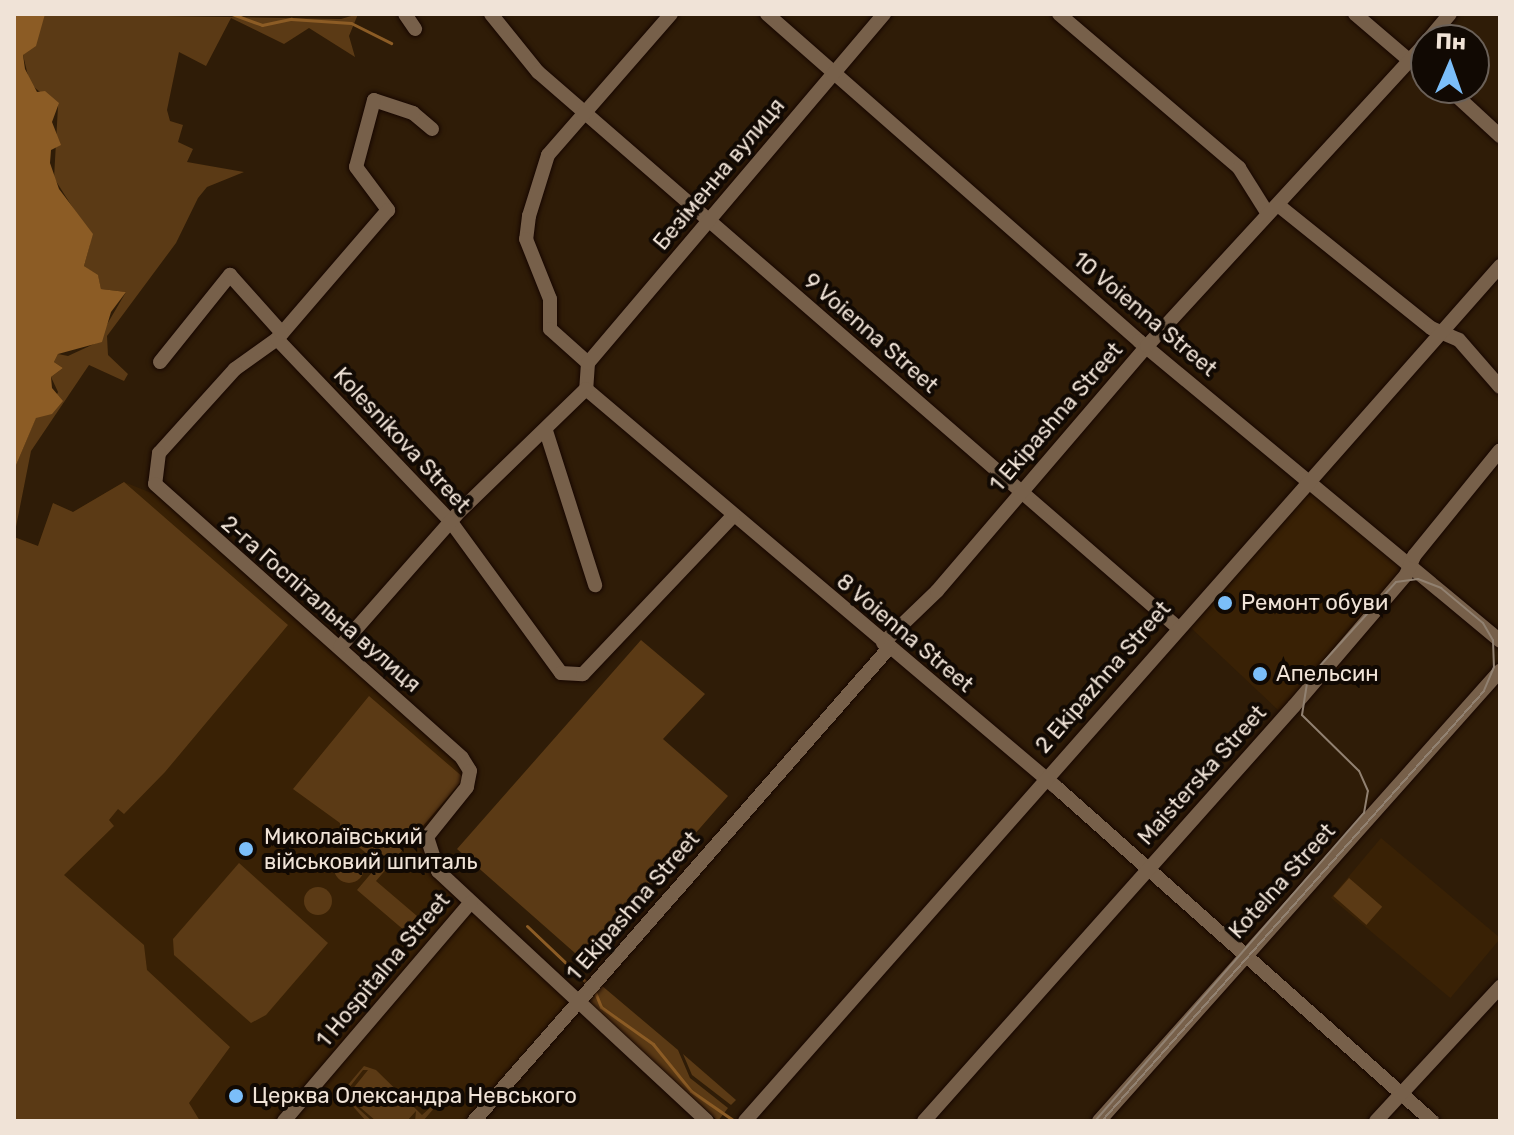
<!DOCTYPE html>
<html>
<head>
<meta charset="utf-8">
<style>
	body { margin:0 }
	#map { position:relative; width:1514px; height:1135px; overflow:hidden; background:#2f1c07; font-family:Rubik,sans-serif }
	div>[style] { position:absolute }
	[style*='--x'] { left:calc(var(--x)*1px); top:calc(var(--y)*1px); width:calc(var(--w)*1px); rotate:calc(var(--a)*1deg) }
	.built>* { inset:0; background:#392105; transform-origin:0 0 }
	.green>* { inset:0; background:#5b3a15; transform-origin:0 0 }
	.round { border-radius:50% }
	.water>* { inset:0; background:#8c5c25 }
	.stream>* { height:3px; margin:-1.5px; padding:0 1.5px; transform-origin:1.5px; border-radius:1.5px; background:#8c5c25 }
	.roads { filter:drop-shadow(0 0 2px #160600) drop-shadow(0 0 2px #160600) }
	.minor>* { height:14px; margin:-7px; padding:0 7px; transform-origin:7px; border-radius:7px; background:#77604a }
	.tram>* { height:2px; margin:-1px; padding:0 1px; transform-origin:1px; border-radius:1px; background:#918171 }
	.dots>* { width:22px; height:22px; translate:-50% -50%; box-sizing:border-box; border:4px solid #110903; border-radius:50% }
	span { translate:-50% -50%; white-space:nowrap; text-align:center; line-height:1.15; -webkit-text-stroke:8px #110903; paint-order:stroke }
	.street-label { font-size:22px; color:#f0e3d7 }
	.poi-label { font-size:22px; color:#f0e3d7 }
	.left { translate:0 -50%; text-align:left }
	.frame { position:absolute; inset:0; border:16px solid #f0e3d7; pointer-events:none }
	.north { position:absolute; left:1410px; top:24px; width:80px; height:80px; box-sizing:border-box; background:#110903; border:2px solid #6a6058; border-radius:50%; rotate:2deg; font-size:22px; font-weight:700; line-height:32px; text-align:center; color:#f0e3d7 }
	.north::after { content:''; display:block; margin:auto; width:28px; height:36px; background:#7bbef9; clip-path:polygon(50% 0,100% 100%,50% 72%,0 100%) }
</style>
</head>
<body>
<div id="map">
	<div class="built">
		<i style="clip-path:polygon(124px 482px,159px 496px,464px 768px,464px 784px,423px 836px,426px 864px,459px 904px,278px 1121px,14px 1121px,14px 537px,38px 546px,53px 503px,73px 512px)"></i>
		<i style="clip-path:polygon(1308px 488px,1401px 565px,1403px 574px,1292px 705px,1278px 710px,1189px 626px)"></i>
		<i style="left:1381px;top:838px;width:156px;height:78px;rotate:40deg"></i>
		<i style="clip-path:polygon(475px 915px,570px 1001px,468px 1121px,291px 1121px,467px 916px)"></i>
	</div>
	<div class="green">
		<i style="clip-path:polygon(45px 14px,341px 19px,358px 14px,349px 36px,355px 57px,309px 28px,284px 44px,231px 18px,206px 66px,179px 52px,167px 110px,170px 121px,183px 125px,178px 142px,193px 149px,187px 162px,244px 172px,207px 187px,198px 198px,176px 243px,107px 336px,108px 355px,128px 374px,124px 381px,89px 365px,31px 451px,14px 537px,38px 546px,53px 503px,73px 512px,124px 482px,288px 625px,165px 772px,124px 814px,118px 809px,109px 820px,114px 826px,64px 875px,144px 945px,147px 970px,230px 1047px,189px 1103px,200px 1121px,14px 1121px,14px 470px,36px 417px,49px 413px,58px 392px,51px 377px,63px 368px,54px 362px,58px 354px,68px 356px,96px 343px,126px 292px,101px 289px,98px 276px,84px 266px,90px 244px,85px 227px,54px 178px,58px 106px,30px 84px,23px 55px)"></i>
		<i style="clip-path:polygon(641px 640px,705px 694px,663px 739px,728px 796px,584px 961px,457px 849px)"></i>
		<i style="clip-path:polygon(369px 696px,464px 778px,376px 881px,417px 916px,405px 931px,357px 890px,379px 864px,340px 831px,340px 823px,293px 789px)"></i>
		<i class="round" style="left:334px;top:853px;width:30px;height:30px"></i>
		<i style="clip-path:polygon(239px 863px,328px 943px,266px 1015px,251px 1023px,174px 955px,173px 939px)"></i>
		<i style="left:1349px;top:878px;width:44px;height:24px;rotate:41deg"></i>
		<i class="round" style="left:304px;top:887px;width:28px;height:28px"></i>
		<i style="clip-path:polygon(601px 985px,678px 1050px,690px 1078px,728px 1108px,718px 1121px,584px 1000px)"></i>
		<i style="clip-path:polygon(683px 1054px,736px 1100px,731px 1105px,692px 1075px)"></i>
		<i style="clip-path:polygon(364px 1066px,376px 1070px,422px 1115px,449px 1091px,423px 1121px,415px 1121px,416px 1111px,407px 1121px,376px 1121px,347px 1096px,368px 1070px,363px 1070px,345px 1093px,349px 1100px,372px 1121px,366px 1121px,341px 1093px)"></i>
	</div>
	<div class="water">
		<i style="clip-path:polygon(14px 14px,45px 14px,36px 46px,23px 55px,25px 69px,37px 92px,45px 91px,59px 103px,52px 122px,61px 145px,51px 150px,50px 163px,59px 189px,93px 234px,84px 266px,98px 275px,101px 289px,126px 292px,111px 312px,102px 342px,58px 354px,54px 362px,63px 368px,51px 377px,52px 388px,63px 401px,52px 414px,36px 418px,14px 470px)"></i>
	</div>
	<div class="stream">
		<i style="--x:232;--y:14;--w:32;--a:20"></i>
		<i style="--x:262;--y:25;--w:30;--a:-12"></i>
		<i style="--x:291;--y:19;--w:60;--a:3.8"></i>
		<i style="--x:351;--y:23;--w:45;--a:26.6"></i>
		<i style="--x:527;--y:926;--w:84;--a:43.6"></i>
		<i style="--x:595;--y:992;--w:16;--a:68"></i>
		<i style="--x:601;--y:1007;--w:64;--a:35.4"></i>
		<i style="--x:653;--y:1044;--w:60;--a:51"></i>
		<i style="--x:691;--y:1091;--w:51;--a:34.6"></i>
	</div>
	<div class="roads">
		<div class="minor">
			<i style="--x:405;--y:14;--w:18;--a:56"></i>
			<i style="--x:491;--y:14;--w:75;--a:51"></i>
			<i style="--x:538;--y:72;--w:845;--a:40.97"></i>
			<i style="--x:671;--y:14;--w:187;--a:131.1"></i>
			<i style="--x:548;--y:155;--w:64;--a:107.3"></i>
			<i style="--x:529;--y:216;--w:23;--a:97"></i>
			<i style="--x:526;--y:239;--w:65;--a:68.2"></i>
			<i style="--x:550;--y:299;--w:30;--a:90"></i>
			<i style="--x:550;--y:329;--w:51;--a:41.8"></i>
			<i style="--x:588;--y:363;--w:26;--a:94"></i>
			<i style="--x:586;--y:389;--w:616;--a:40.26"></i>
			<i style="--x:1056;--y:787;--w:503;--a:41.61"></i>
			<i style="--x:767;--y:14;--w:495;--a:41.3"></i>
			<i style="--x:1139;--y:341;--w:469;--a:39.7"></i>
			<i style="--x:1059;--y:14;--w:237;--a:40.5"></i>
			<i style="--x:1239;--y:168;--w:54;--a:57.8"></i>
			<i style="--x:1355;--y:14;--w:72;--a:40.5"></i>
			<i style="--x:1428;--y:40;--w:34;--a:-50"></i>
			<i style="--x:1448;--y:88;--w:71;--a:42.7"></i>
			<i style="--x:432;--y:129;--w:25;--a:-140"></i>
			<i style="--x:413;--y:113;--w:41;--a:-161.6"></i>
			<i style="--x:374;--y:100;--w:69;--a:105"></i>
			<i style="--x:356;--y:167;--w:54;--a:53.3"></i>
			<i style="--x:388;--y:210;--w:170;--a:130.7"></i>
			<i style="--x:277;--y:339;--w:52;--a:144.5"></i>
			<i style="--x:235;--y:369;--w:113;--a:132.1"></i>
			<i style="--x:159;--y:453;--w:31;--a:97"></i>
			<i style="--x:155;--y:484;--w:411;--a:41.7"></i>
			<i style="--x:462;--y:758;--w:15;--a:58"></i>
			<i style="--x:470;--y:771;--w:16;--a:101"></i>
			<i style="--x:467;--y:787;--w:64;--a:128.7"></i>
			<i style="--x:427;--y:837;--w:36;--a:72"></i>
			<i style="--x:438;--y:871;--w:367;--a:42.9"></i>
			<i style="--x:1278;--y:205;--w:196;--a:38.8"></i>
			<i style="--x:1431;--y:328;--w:30;--a:23"></i>
			<i style="--x:1459;--y:340;--w:62;--a:48.9"></i>
			<i style="--x:277;--y:339;--w:253;--a:46.4"></i>
			<i style="--x:451;--y:522;--w:187;--a:53.9"></i>
			<i style="--x:561;--y:673;--w:22;--a:3"></i>
			<i style="--x:583;--y:674;--w:218;--a:-46.5"></i>
			<i style="--x:160;--y:362;--w:112;--a:-51.2"></i>
			<i style="--x:230;--y:275;--w:78;--a:48.1"></i>
			<i style="--x:588;--y:363;--w:458;--a:-49.7"></i>
			<i style="--x:546;--y:431;--w:162;--a:72.3"></i>
			<i style="--x:883;--y:643;--w:75;--a:-43.9"></i>
			<i style="--x:937;--y:591;--w:323;--a:-49.4"></i>
			<i style="--x:1147;--y:346;--w:412;--a:-47.4"></i>
			<i style="--x:340;--y:647;--w:181;--a:-48.6"></i>
			<i style="--x:460;--y:511;--w:175;--a:-44.1"></i>
			<i style="--x:284;--y:1121;--w:287;--a:-49.5"></i>
			<i style="--x:474;--y:1121;--w:629;--a:-48.74"></i>
			<i style="--x:745;--y:1121;--w:1141;--a:-48.55"></i>
			<i style="--x:924;--y:1121;--w:556;--a:-48.28"></i>
			<i style="--x:1294;--y:706;--w:172;--a:-49.5"></i>
			<i style="--x:1406;--y:575;--w:21;--a:-67"></i>
			<i style="--x:1414;--y:556;--w:136;--a:-50.9"></i>
			<i style="--x:1099;--y:1121;--w:603;--a:-48.3"></i>
			<i style="--x:1376;--y:1121;--w:183;--a:-47.2"></i>
		</div>
	</div>
	<div class="tram">
		<i style="--x:1095;--y:1121;--w:409;--a:-48.9"></i>
		<i style="--x:1364;--y:813;--w:22;--a:-80"></i>
		<i style="--x:1368;--y:791;--w:22;--a:-114"></i>
		<i style="--x:1359;--y:771;--w:80;--a:-135.5"></i>
		<i style="--x:1302;--y:715;--w:36;--a:-81"></i>
		<i style="--x:1308;--y:679;--w:131;--a:-47.8"></i>
		<i style="--x:1396;--y:582;--w:22;--a:-8"></i>
		<i style="--x:1418;--y:579;--w:25;--a:21"></i>
		<i style="--x:1441;--y:588;--w:55;--a:39.8"></i>
		<i style="--x:1483;--y:623;--w:20;--a:60"></i>
		<i style="--x:1493;--y:640;--w:27;--a:88"></i>
		<i style="--x:1494;--y:667;--w:26;--a:113"></i>
		<i style="--x:1484;--y:691;--w:575;--a:131.62"></i>
	</div>
	<div class="dots">
		<i style="left:1225px;top:603px;background:#7bbef9"></i>
		<i style="left:1260px;top:674px;background:#7bbef9"></i>
		<i style="left:246px;top:849px;background:#7bbef9"></i>
		<i style="left:236px;top:1096px;background:#7bbef9"></i>
	</div>
	<div class="street-label">
		<span style="left:719px;top:174px;rotate:-50deg">Безіменна вулиця</span>
		<span style="left:1145px;top:314px;rotate:40deg">10 Voienna Street</span>
		<span style="left:871px;top:333px;rotate:41deg">9 Voienna Street</span>
		<span style="left:1056px;top:417px;rotate:-49deg">1 Ekipashna Street</span>
		<span style="left:402px;top:440px;rotate:47deg">Kolesnikova Street</span>
		<span style="left:321px;top:604px;rotate:41deg">2-га Госпітальна вулиця</span>
		<span style="left:905px;top:633px;rotate:40deg">8 Voienna Street</span>
		<span style="left:1103px;top:677px;rotate:-49deg">2 Ekipazhna Street</span>
		<span style="left:1202px;top:775px;rotate:-48deg">Maisterska Street</span>
		<span style="left:1282px;top:881px;rotate:-48deg">Kotelna Street</span>
		<span style="left:633px;top:906px;rotate:-49deg">1 Ekipashna Street</span>
		<span style="left:383px;top:970px;rotate:-50deg">1 Hospitalna Street</span>
	</div>
	<div class="poi-label">
		<span class="left" style="left:1241px;top:603px">Ремонт обуви</span>
		<span class="left" style="left:1276px;top:674px">Апельсин</span>
		<span class="left" style="left:264px;top:849px">Миколаївський<br>військовий шпиталь</span>
		<span class="left" style="left:252px;top:1096px">Церква Олександра Невського</span>
	</div>
	<div class="frame"></div>
	<div class="north">Пн</div>
</div>
</body>
</html>
